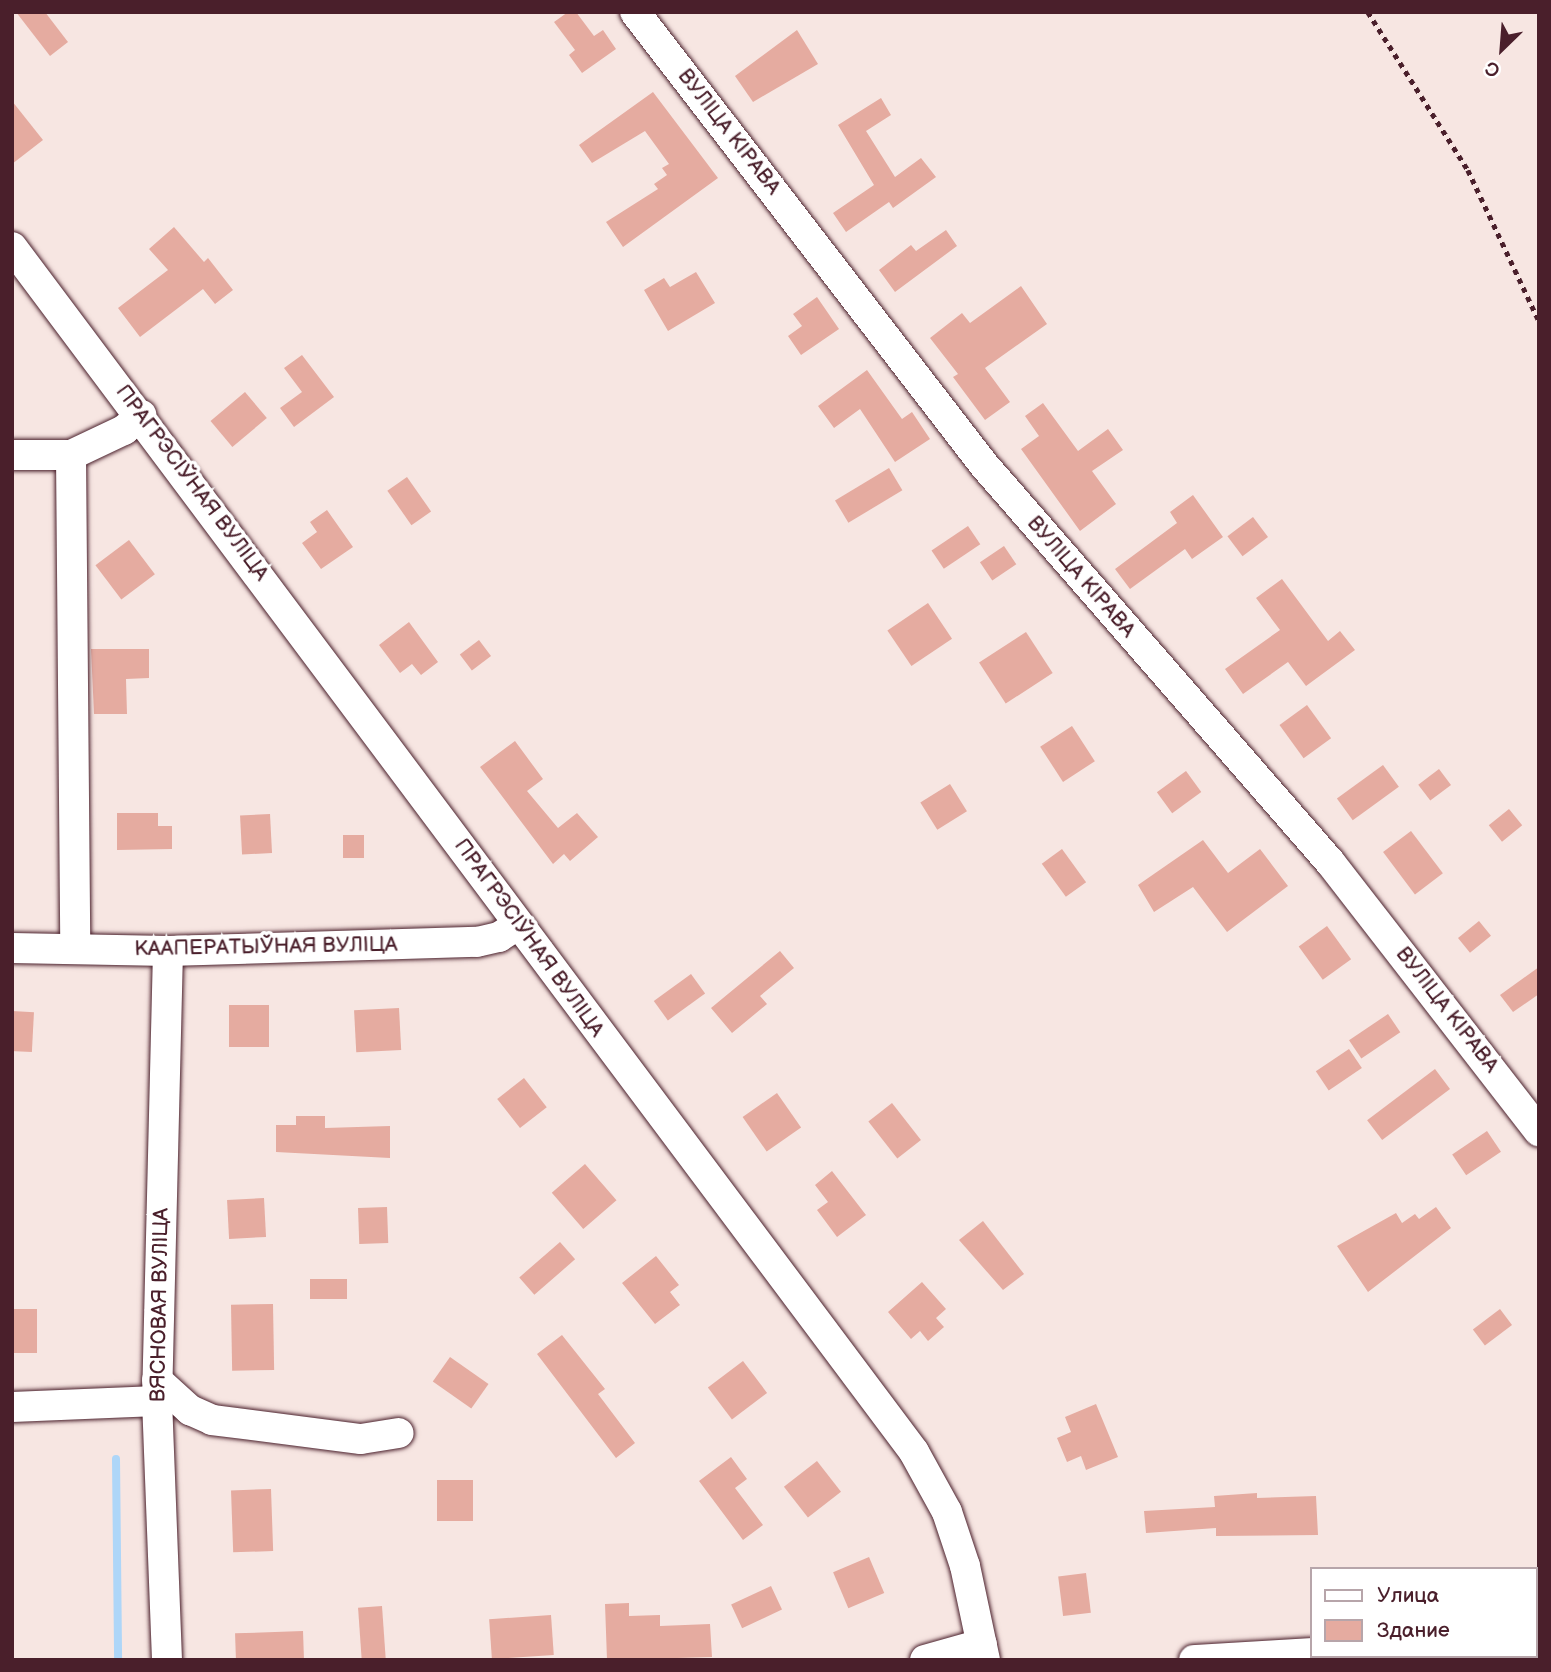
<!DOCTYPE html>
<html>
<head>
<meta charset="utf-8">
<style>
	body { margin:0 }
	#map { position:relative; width:1551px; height:1672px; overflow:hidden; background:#f7e6e2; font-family:"Balsamiq Sans",sans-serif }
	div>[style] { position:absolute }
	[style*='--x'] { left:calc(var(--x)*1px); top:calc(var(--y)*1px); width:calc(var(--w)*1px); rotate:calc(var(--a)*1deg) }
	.stream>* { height:8px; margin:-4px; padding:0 4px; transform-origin:4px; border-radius:4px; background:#aed6f8 }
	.building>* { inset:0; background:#e5aba0; transform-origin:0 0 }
	.path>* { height:4.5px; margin-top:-2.25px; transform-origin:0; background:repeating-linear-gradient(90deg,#4a1f2b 0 5px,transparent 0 10px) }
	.roads { filter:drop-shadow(0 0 2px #4a1f2b) drop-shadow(0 0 2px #4a1f2b) }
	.minor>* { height:30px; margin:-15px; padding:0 15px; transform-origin:15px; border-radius:15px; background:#fff }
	span { translate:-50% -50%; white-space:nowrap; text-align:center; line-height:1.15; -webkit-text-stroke:7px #fff; paint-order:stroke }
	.street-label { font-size:21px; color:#4a1f2b }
	.frame { position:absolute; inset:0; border:14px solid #4a1f2b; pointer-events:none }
	.legend { position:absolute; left:1310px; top:1567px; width:228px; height:91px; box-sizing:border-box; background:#fff; border:2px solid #b7a5aa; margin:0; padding:9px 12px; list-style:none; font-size:21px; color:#4a1f2b }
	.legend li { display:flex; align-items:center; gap:14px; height:35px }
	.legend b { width:35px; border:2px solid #b7a5aa }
	.north { position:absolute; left:1467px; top:14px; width:70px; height:70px; -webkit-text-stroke:5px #fff; paint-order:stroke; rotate:205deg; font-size:19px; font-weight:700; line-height:28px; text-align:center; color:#4a1f2b }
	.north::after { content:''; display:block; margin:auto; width:24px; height:32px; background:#4a1f2b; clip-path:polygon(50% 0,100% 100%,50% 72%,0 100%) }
</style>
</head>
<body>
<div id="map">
	<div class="stream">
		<i style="--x:116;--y:1459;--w:201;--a:89.4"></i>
	</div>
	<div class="building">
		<i style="clip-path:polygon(16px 12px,45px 12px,68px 42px,50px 56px)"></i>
		<i style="clip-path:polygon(568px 12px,576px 12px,594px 36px,603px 30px,616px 49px,582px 73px,569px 55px,575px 50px,554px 22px)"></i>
		<i style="clip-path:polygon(797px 30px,818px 64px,753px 102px,735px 76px)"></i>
		<i style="clip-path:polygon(653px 92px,718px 178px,623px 247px,606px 222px,658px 189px,654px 184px,667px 175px,662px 168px,669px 164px,645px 131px,592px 163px,579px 145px)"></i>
		<i style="clip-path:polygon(881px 98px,891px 115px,866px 131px,895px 177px,921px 158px,936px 177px,893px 208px,889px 202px,846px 232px,833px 213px,874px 185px,838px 125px)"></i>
		<i style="clip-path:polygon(12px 101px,43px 140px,12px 164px)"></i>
		<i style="clip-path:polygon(174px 227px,204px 262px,208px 258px,233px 290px,215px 304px,203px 289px,140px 337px,118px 308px,168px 270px,149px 249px)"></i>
		<i style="clip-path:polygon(946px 230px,957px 246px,895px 292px,879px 270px,911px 245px,916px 251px)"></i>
		<i style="clip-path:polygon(696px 272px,715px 303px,668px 331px,644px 290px,664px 278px,670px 287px)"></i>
		<i style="clip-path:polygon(1021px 286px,1047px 324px,985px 368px,1010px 402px,985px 420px,953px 377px,958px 374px,930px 338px,962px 313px,970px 323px)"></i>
		<i style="clip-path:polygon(817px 297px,839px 329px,801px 355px,788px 336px,802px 326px,793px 314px)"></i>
		<i style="clip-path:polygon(302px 355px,334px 397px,294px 427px,280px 408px,302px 392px,284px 368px)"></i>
		<i style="clip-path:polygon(867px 370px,902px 419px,912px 412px,930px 439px,895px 462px,860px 409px,834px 428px,818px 406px)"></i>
		<i style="left:245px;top:392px;width:34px;height:45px;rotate:50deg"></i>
		<i style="clip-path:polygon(1043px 403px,1078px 451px,1108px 429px,1123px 450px,1092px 471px,1116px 504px,1080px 531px,1021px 449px,1039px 436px,1025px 416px)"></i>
		<i style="left:889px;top:468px;width:26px;height:63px;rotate:59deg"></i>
		<i style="left:407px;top:477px;width:42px;height:24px;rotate:55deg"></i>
		<i style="clip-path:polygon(1193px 495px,1223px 537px,1192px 559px,1185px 549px,1130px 589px,1115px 569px,1177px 523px,1170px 512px)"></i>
		<i style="clip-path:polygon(327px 510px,353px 547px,321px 569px,302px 543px,317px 532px,310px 522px)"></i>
		<i style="left:1253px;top:517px;width:25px;height:32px;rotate:53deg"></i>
		<i style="left:968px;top:526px;width:22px;height:44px;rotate:56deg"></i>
		<i style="left:129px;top:540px;width:43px;height:42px;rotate:53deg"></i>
		<i style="left:1004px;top:546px;width:22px;height:29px;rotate:56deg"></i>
		<i style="clip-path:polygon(1282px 579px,1328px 641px,1340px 631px,1355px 650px,1306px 686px,1288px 662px,1243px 694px,1225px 669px,1280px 630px,1256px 598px)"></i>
		<i style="left:928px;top:603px;width:43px;height:49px;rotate:56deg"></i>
		<i style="clip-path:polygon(409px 622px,438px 662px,421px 675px,412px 664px,400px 673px,379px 645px)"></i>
		<i style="left:1026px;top:632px;width:49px;height:56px;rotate:57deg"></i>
		<i style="left:479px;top:640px;width:20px;height:24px;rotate:53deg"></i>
		<i style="clip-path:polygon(91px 649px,149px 649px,149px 678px,126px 679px,127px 714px,94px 714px)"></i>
		<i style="left:1307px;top:705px;width:41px;height:34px;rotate:54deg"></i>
		<i style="left:1072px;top:726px;width:42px;height:38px;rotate:57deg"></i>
		<i style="clip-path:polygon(515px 741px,543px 779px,527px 791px,558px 828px,577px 813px,598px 837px,570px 861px,564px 854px,553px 864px,480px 767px)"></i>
		<i style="left:1383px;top:765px;width:27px;height:57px;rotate:54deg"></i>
		<i style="left:1439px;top:769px;width:20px;height:26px;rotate:53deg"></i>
		<i style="left:1186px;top:771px;width:26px;height:36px;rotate:54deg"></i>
		<i style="left:950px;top:784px;width:32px;height:35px;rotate:58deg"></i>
		<i style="left:1509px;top:809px;width:21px;height:26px;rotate:51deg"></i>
		<i style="clip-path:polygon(117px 813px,158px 813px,158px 826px,172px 826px,172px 849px,117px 850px)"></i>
		<i style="left:270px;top:814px;width:39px;height:30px;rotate:87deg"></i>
		<i style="left:1411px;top:831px;width:53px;height:35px;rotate:53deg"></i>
		<i style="left:343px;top:835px;width:21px;height:23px"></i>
		<i style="clip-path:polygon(1203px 840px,1228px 873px,1260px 849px,1288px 886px,1227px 932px,1193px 887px,1154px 912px,1138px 885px)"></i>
		<i style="left:1062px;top:849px;width:41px;height:25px;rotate:54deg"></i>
		<i style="left:1479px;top:921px;width:19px;height:27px;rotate:51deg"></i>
		<i style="left:1327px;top:926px;width:41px;height:35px;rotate:54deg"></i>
		<i style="clip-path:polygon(780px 951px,794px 968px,760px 996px,767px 1004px,732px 1033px,711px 1008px)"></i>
		<i style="clip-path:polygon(1539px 967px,1539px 994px,1513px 1012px,1500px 995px)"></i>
		<i style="left:691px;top:974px;width:24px;height:46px;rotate:54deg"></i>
		<i style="left:269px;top:1005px;width:42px;height:40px;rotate:90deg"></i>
		<i style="left:399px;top:1008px;width:42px;height:45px;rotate:87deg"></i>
		<i style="left:12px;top:1011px;width:22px;height:40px;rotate:3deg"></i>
		<i style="left:1388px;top:1014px;width:22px;height:47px;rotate:56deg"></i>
		<i style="left:1349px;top:1049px;width:23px;height:40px;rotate:56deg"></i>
		<i style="left:1435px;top:1069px;width:25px;height:85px;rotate:53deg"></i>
		<i style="left:524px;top:1078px;width:37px;height:34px;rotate:52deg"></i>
		<i style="left:777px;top:1093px;width:42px;height:42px;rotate:55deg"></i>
		<i style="left:892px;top:1103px;width:47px;height:30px;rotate:52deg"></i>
		<i style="clip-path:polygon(296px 1116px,325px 1116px,325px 1128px,390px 1126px,390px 1158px,276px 1152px,276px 1125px,296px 1125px)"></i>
		<i style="left:1487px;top:1131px;width:25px;height:42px;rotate:56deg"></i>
		<i style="left:585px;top:1164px;width:48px;height:44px;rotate:49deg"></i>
		<i style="clip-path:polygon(832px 1171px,866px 1215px,837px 1237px,817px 1210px,828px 1202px,815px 1185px)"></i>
		<i style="left:264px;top:1198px;width:39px;height:37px;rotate:87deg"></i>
		<i style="left:387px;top:1207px;width:36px;height:29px;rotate:88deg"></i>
		<i style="clip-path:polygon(1436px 1207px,1451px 1228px,1368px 1292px,1337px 1246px,1396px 1213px,1402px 1223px,1415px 1214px,1419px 1219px)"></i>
		<i style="clip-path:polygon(983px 1221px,1024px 1274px,1003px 1290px,959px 1240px)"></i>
		<i style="left:560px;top:1242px;width:23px;height:54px;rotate:49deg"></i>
		<i style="clip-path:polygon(656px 1256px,679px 1285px,670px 1292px,680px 1305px,655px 1324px,622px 1283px)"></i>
		<i style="left:310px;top:1279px;width:37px;height:20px"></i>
		<i style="clip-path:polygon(922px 1282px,946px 1309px,936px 1318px,944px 1327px,928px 1341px,920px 1331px,911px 1339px,888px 1312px)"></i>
		<i style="left:273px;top:1304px;width:66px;height:42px;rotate:89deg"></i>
		<i style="left:12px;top:1309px;width:25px;height:44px"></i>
		<i style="left:1500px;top:1309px;width:20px;height:34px;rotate:53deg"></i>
		<i style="clip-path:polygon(562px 1335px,605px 1389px,598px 1394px,635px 1443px,616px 1458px,537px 1354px)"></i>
		<i style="left:450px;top:1357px;width:47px;height:30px;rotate:35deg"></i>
		<i style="left:743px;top:1361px;width:40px;height:44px;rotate:53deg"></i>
		<i style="clip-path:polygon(1096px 1404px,1118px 1457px,1086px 1470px,1081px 1456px,1067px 1462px,1057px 1438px,1071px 1432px,1065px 1417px)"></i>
		<i style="clip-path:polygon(731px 1457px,747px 1479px,735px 1488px,763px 1525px,743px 1540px,699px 1481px)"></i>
		<i style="left:817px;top:1461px;width:39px;height:42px;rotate:52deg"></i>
		<i style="left:437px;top:1480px;width:36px;height:41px"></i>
		<i style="left:271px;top:1489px;width:62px;height:40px;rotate:88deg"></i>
		<i style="clip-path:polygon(1257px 1493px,1257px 1498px,1316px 1496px,1318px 1535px,1216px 1536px,1216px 1528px,1146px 1533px,1144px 1511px,1215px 1507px,1214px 1496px)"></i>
		<i style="left:869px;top:1557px;width:39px;height:39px;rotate:67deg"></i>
		<i style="left:1086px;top:1573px;width:40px;height:28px;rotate:83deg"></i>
		<i style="left:771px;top:1586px;width:26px;height:44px;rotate:65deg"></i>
		<i style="clip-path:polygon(629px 1603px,629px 1616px,660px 1615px,660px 1626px,710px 1624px,712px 1657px,607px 1660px,605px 1604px)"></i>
		<i style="left:382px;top:1606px;width:54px;height:24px;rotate:86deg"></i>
		<i style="left:551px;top:1615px;width:40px;height:62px;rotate:86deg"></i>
		<i style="left:303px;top:1631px;width:29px;height:68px;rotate:88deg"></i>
	</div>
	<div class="path">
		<i style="--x:1368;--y:12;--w:187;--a:57.7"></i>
		<i style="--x:1468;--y:170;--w:167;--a:64.8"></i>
	</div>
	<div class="roads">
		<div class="minor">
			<i style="--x:635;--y:12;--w:572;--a:52.39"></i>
			<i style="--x:984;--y:465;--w:527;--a:48.93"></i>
			<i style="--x:1330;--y:862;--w:341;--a:52.2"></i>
			<i style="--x:12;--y:247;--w:1505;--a:53.18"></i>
			<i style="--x:914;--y:1452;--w:68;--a:61.2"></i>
			<i style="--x:947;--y:1512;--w:57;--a:71.6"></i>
			<i style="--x:965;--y:1566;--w:96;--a:78"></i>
			<i style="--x:12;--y:455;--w:59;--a:0"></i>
			<i style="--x:71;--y:455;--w:59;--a:-25.3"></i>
			<i style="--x:124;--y:430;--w:23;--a:-41"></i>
			<i style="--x:71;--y:455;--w:493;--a:89.5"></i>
			<i style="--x:12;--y:948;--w:156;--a:1.1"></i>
			<i style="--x:168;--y:951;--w:309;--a:-1.7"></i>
			<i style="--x:477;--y:942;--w:23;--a:-13"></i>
			<i style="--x:499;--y:937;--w:20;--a:-33"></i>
			<i style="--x:157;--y:1380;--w:45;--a:42.3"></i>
			<i style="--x:190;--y:1410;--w:24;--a:24"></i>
			<i style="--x:212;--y:1420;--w:150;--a:7.3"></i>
			<i style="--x:361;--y:1439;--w:38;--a:-9"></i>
			<i style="--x:12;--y:1407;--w:145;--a:-2.4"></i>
			<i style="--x:167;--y:1660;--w:259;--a:-92.2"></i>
			<i style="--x:157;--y:1401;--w:450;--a:-88.6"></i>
			<i style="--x:925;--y:1660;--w:59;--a:-15.7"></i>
			<i style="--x:1194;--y:1660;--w:117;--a:-3.4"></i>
		</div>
	</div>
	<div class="street-label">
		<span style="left:729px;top:132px;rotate:52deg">ВУЛІЦА КІРАВА</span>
		<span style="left:192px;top:483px;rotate:53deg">ПРАГРЭСІЎНАЯ ВУЛІЦА</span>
		<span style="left:1081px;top:577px;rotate:49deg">ВУЛІЦА КІРАВА</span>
		<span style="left:529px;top:938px;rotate:54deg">ПРАГРЭСІЎНАЯ ВУЛІЦА</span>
		<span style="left:266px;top:947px;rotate:-1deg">КААПЕРАТЫЎНАЯ ВУЛІЦА</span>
		<span style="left:1447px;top:1010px;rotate:52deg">ВУЛІЦА КІРАВА</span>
		<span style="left:160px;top:1305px;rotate:-89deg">ВЯСНОВАЯ ВУЛІЦА</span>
	</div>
	<div class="frame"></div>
	<ul class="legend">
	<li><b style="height:9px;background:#fff"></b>Улица</li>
	<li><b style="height:19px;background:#e5aba0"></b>Здание</li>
	</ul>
	<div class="north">С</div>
</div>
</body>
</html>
